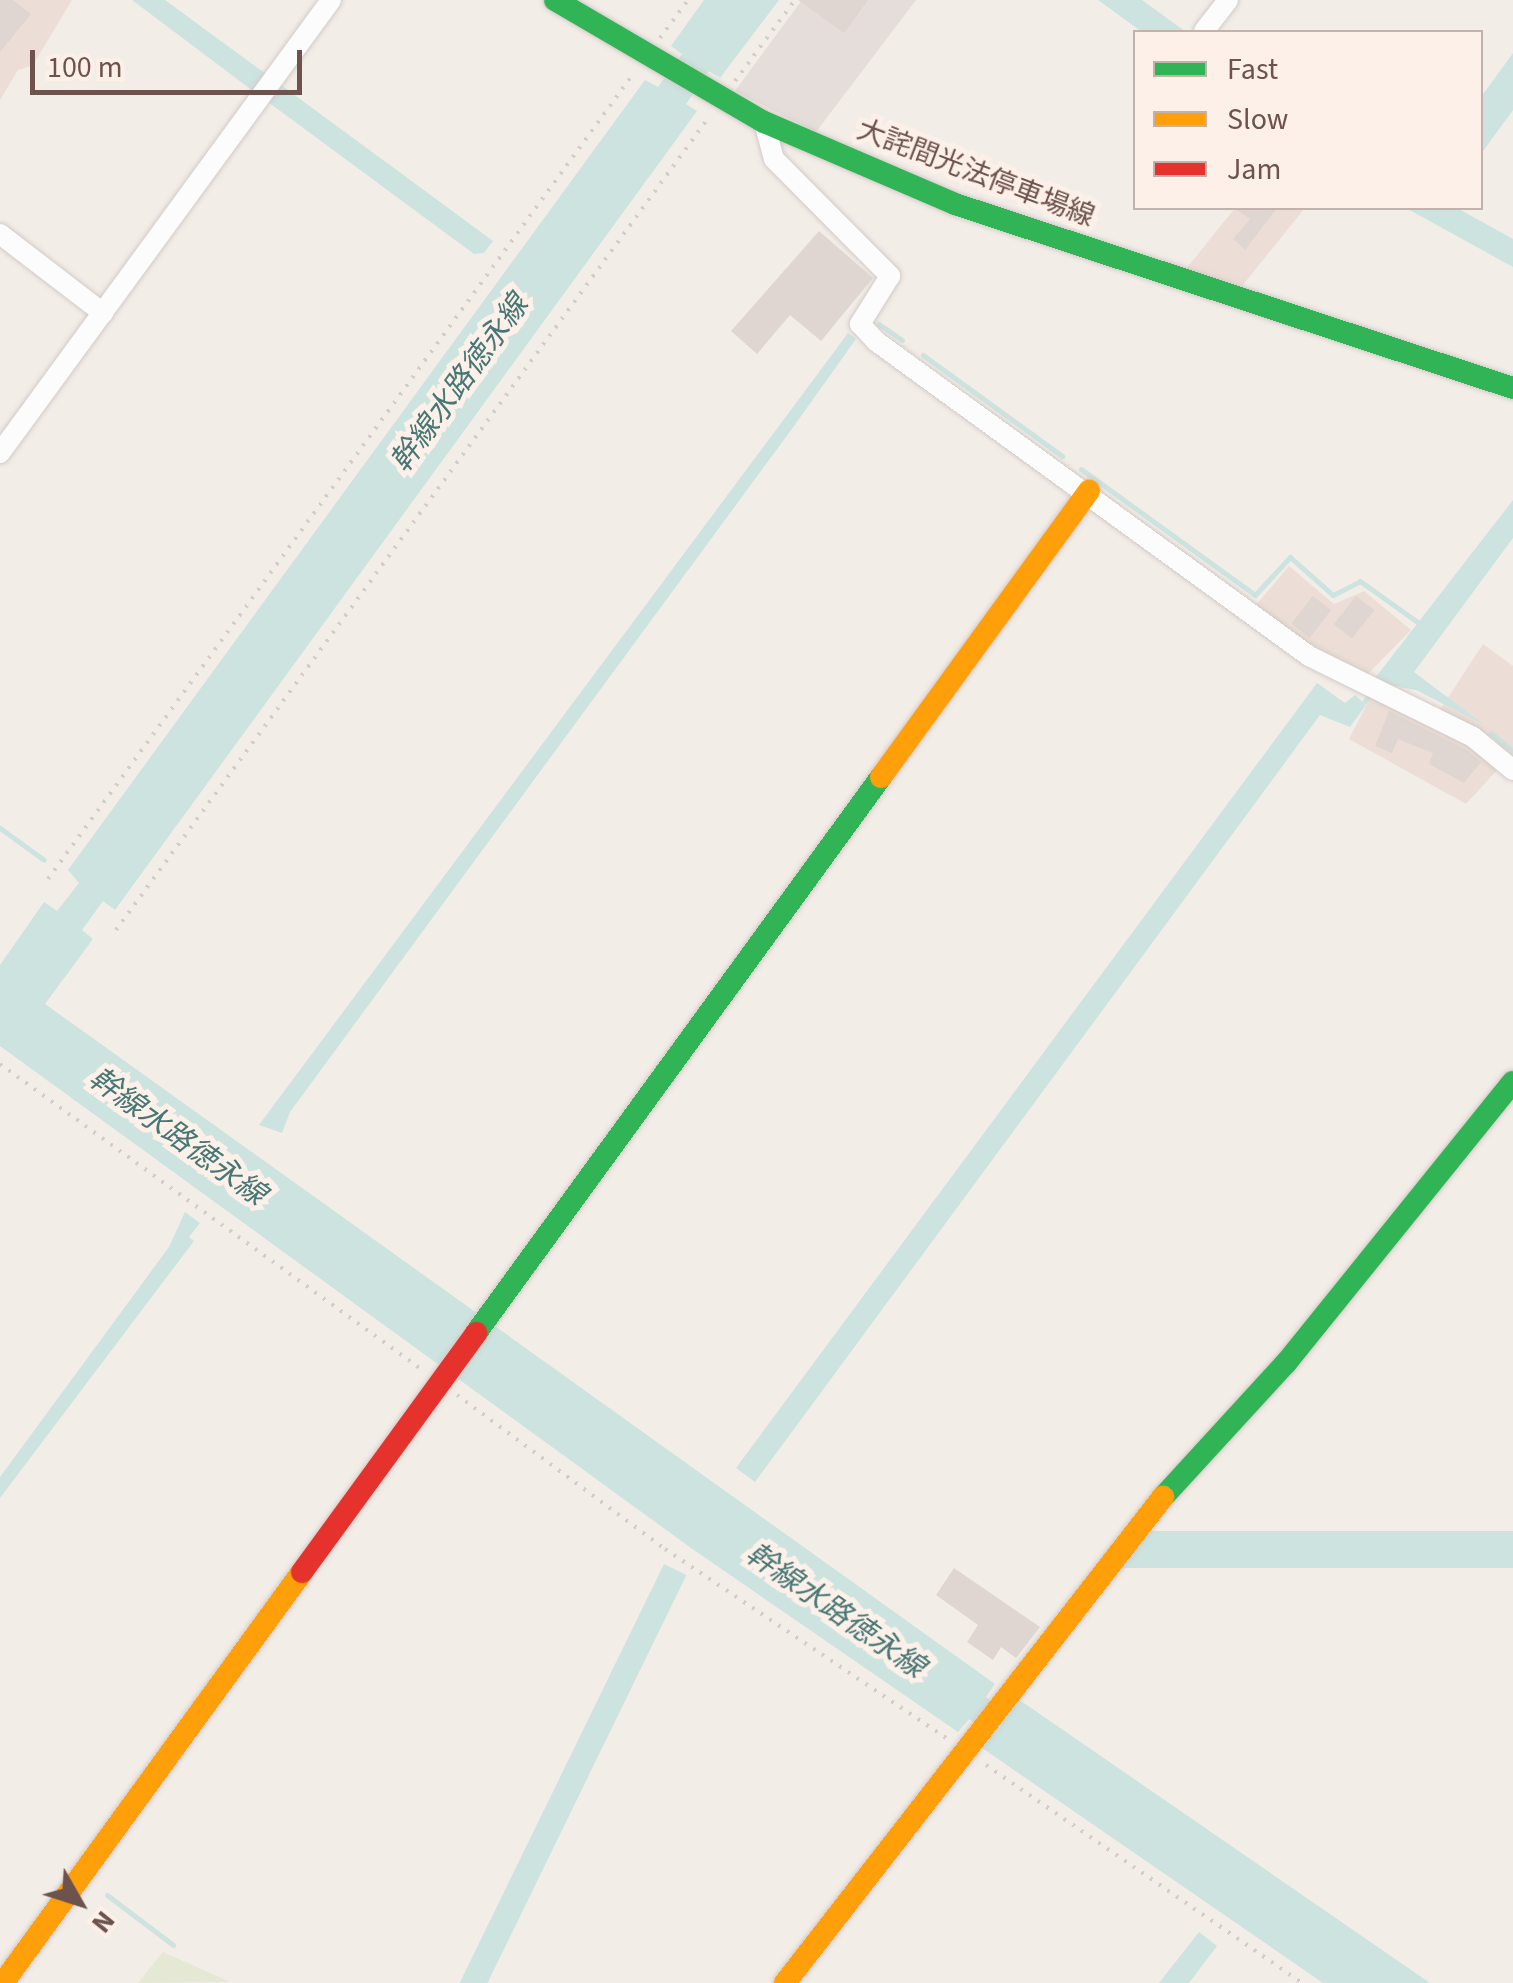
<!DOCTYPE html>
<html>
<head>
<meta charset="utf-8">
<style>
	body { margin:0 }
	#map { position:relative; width:1513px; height:1983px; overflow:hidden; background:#f3ede8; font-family:"Source Sans 3","Noto Sans JP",sans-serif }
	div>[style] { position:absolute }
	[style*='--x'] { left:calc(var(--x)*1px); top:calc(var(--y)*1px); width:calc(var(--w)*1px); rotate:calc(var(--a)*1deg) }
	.residential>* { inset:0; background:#ecded6 }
	.industrial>* { inset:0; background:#e5ddd9 }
	.green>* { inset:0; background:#e4e8d4 }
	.water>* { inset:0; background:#cce3e0; transform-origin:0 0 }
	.stream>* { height:5px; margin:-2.5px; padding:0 2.5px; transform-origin:2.5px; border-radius:2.5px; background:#cce3e0 }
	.building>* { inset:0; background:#dfd5d1; transform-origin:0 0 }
	.path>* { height:4px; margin-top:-2px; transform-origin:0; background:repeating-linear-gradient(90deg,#d4ccca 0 2.5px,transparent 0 10.5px) }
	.roads { filter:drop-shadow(0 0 2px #d2cac7) drop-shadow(0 0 2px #d2cac7) }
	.street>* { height:20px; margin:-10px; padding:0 10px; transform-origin:10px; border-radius:10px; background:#fdfcfc }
	.fast>* { height:22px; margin:-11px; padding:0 11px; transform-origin:11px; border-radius:11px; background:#30b455 }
	.slow>* { height:22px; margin:-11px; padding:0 11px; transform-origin:11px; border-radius:11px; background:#ff9f0a }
	.jam>* { height:22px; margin:-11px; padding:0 11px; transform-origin:11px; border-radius:11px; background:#e5322d }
	span { translate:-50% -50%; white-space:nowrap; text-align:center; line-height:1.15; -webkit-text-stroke:10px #fcf0e9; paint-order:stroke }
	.street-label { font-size:28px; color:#6d524d }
	.water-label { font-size:30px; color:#477775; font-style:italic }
	.legend { position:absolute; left:1133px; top:30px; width:350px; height:180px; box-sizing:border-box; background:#fcf0e9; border:2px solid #c3b1ab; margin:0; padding:12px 18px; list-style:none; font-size:30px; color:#6d524d }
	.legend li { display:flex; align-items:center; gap:20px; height:50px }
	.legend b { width:50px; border:2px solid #c3b1ab }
	.north { position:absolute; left:30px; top:1853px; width:100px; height:100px; -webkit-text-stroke:8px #fcf0e9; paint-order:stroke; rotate:129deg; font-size:28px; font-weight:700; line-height:40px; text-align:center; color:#6d524d }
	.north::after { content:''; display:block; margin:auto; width:35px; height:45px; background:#6d524d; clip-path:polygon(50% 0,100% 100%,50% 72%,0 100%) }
	.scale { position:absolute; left:30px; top:50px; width:272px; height:45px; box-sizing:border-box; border:5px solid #6d524d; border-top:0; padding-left:12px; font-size:30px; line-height:35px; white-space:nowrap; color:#6d524d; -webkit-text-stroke:8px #fcf0e9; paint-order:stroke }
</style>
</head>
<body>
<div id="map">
	<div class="residential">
		<i style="clip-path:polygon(0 0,72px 0,33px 65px,18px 70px,0 100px)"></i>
		<i style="clip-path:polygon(1235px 208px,1305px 208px,1242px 286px,1186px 269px)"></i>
		<i style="clip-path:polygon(1289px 566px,1334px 604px,1364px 591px,1411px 630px,1365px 677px,1440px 710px,1483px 644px,1513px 666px,1513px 781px,1498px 769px,1466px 804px,1349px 739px,1370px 698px,1256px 605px)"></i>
	</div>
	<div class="industrial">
		<i style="clip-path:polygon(802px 0,916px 0,816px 132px,735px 91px)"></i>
	</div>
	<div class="green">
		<i style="clip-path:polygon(163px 1952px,230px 1982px,138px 1983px)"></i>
	</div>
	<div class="water">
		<i style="clip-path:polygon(132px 0,165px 0,266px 74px,253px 91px)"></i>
		<i style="clip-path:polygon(704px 0,779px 0,720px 78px,709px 71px,686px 104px,697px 111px,115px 910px,103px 901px,82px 930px,93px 939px,45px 1004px,995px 1684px,986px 1697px,1008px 1714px,1021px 1701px,1430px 1983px,1323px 1983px,982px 1748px,992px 1735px,969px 1719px,958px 1732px,691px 1548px,0 1046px,0 965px,44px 902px,57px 911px,79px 883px,68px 870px,645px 80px,658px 87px,682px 54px,671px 46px)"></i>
		<i style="clip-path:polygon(1098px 0,1142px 0,1186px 32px,1142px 32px)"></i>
		<i style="clip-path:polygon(1513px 53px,1513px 110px,1481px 154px,1481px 97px)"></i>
		<i style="clip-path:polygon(277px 82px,493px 241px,484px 253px,474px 254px,264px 99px)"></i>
		<i style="clip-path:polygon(1406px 208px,1457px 208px,1513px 239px,1513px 267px)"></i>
		<i style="clip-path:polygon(848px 333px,856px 339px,794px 426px,290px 1112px,282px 1133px,259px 1125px)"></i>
		<i style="clip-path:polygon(1513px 500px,1513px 538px,1414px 672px,1483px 724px,1416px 690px,1372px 682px)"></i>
		<i style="clip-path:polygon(1317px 683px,1345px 703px,1355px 695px,1366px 705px,1350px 727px,1320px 715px,755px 1482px,736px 1468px)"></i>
		<i style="clip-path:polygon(185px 1212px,200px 1223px,189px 1237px,194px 1241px,0 1498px,0 1477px,169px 1247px)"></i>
		<i style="left:1513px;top:1531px;width:37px;height:391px;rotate:90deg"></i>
		<i style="left:664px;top:1564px;width:25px;height:526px;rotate:26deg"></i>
		<i style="clip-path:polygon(1199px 1932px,1217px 1946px,1189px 1983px,1159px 1983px)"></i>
	</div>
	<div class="stream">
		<i style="--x:879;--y:324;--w:28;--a:35"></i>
		<i style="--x:923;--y:355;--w:172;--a:36"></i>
		<i style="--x:1081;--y:469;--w:215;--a:35.9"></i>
		<i style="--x:1255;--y:595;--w:52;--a:-47.4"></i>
		<i style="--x:1290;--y:557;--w:57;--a:41.5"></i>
		<i style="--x:1333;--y:595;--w:30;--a:-27"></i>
		<i style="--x:1360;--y:581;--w:74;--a:35.6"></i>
		<i style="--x:1365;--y:701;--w:12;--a:-59"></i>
		<i style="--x:1491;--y:733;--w:28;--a:39"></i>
		<i style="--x:0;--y:828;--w:54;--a:36"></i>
		<i style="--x:107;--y:1895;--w:83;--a:37.1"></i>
	</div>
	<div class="building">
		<i style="clip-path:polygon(0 0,13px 0,31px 14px,0 52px)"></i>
		<i style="clip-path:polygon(798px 0,868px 0,844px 33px)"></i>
		<i style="clip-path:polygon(1234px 208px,1277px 208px,1245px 250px,1233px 239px,1250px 219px)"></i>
		<i style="clip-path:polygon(819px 231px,873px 278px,821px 341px,790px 315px,757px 354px,731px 331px)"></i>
		<i style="left:1313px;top:596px;width:23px;height:35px;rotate:38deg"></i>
		<i style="left:1356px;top:596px;width:23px;height:36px;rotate:38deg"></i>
		<i style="clip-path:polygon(1389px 711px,1465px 749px,1481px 762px,1464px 783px,1429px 764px,1433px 753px,1398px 739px,1392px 753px,1375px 746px)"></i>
		<i style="clip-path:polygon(954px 1568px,1040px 1627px,1016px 1658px,1001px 1647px,993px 1660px,967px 1642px,978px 1625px,936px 1595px)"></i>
	</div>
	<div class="path">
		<i style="--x:660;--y:38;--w:47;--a:-53.6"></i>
		<i style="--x:735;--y:81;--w:101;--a:-53.5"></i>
		<i style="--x:48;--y:879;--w:995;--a:-53.99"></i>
		<i style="--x:116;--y:930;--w:1006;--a:-53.89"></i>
		<i style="--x:0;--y:1064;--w:520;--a:35.92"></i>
		<i style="--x:457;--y:1395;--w:259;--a:36.5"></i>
		<i style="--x:665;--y:1549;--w:342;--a:33.9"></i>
		<i style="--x:986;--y:1765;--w:384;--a:34.6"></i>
	</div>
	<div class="roads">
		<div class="street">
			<i style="--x:1204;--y:31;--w:39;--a:-52"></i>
			<i style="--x:764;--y:122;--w:38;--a:75"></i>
			<i style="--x:774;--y:159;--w:165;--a:45.2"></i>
			<i style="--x:890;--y:276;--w:57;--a:122"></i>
			<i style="--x:860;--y:324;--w:25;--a:47"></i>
			<i style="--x:877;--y:342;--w:534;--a:36.01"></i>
			<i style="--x:1309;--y:656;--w:183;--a:26.3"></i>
			<i style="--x:1473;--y:737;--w:52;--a:39.5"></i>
			<i style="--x:0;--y:234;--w:130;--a:37.5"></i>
			<i style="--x:0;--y:453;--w:561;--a:-53.84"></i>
		</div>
		<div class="fast">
			<i style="--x:555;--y:0;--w:242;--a:30.3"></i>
			<i style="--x:764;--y:122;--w:208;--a:23.2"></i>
			<i style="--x:955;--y:204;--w:588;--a:18.25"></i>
			<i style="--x:476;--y:1333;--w:688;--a:-53.93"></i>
			<i style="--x:1163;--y:1497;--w:182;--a:-47.5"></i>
			<i style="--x:1286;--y:1363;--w:361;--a:-51.1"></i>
		</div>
		<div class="slow">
			<i style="--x:881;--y:777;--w:354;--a:-54"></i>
			<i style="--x:3;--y:1983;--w:508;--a:-53.96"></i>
			<i style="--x:785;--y:1983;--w:616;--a:-52.13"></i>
		</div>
		<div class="jam">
			<i style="--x:302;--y:1572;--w:296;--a:-53.9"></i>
		</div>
	</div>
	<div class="street-label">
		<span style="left:976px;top:173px;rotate:21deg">大詫間光法停車場線</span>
	</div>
	<div class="water-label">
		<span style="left:460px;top:384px;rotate:-54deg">幹線水路徳永線</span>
		<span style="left:177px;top:1137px;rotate:36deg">幹線水路徳永線</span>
		<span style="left:835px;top:1611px;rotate:35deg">幹線水路徳永線</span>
	</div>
	<ul class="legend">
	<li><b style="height:12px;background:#30b455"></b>Fast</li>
	<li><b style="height:12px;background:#ff9f0a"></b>Slow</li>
	<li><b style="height:12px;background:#e5322d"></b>Jam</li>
	</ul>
	<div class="north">N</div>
	<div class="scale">100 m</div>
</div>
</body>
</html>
